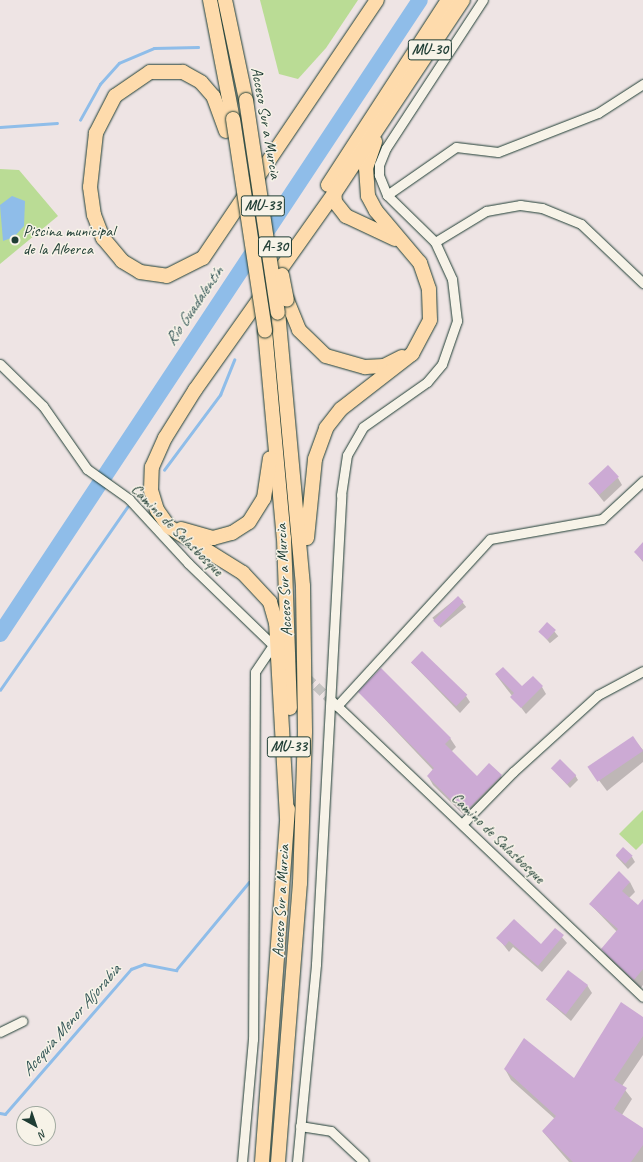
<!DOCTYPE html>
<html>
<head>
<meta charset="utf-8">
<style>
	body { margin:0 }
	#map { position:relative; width:643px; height:1162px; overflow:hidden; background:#eee4e4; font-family:Caveat,sans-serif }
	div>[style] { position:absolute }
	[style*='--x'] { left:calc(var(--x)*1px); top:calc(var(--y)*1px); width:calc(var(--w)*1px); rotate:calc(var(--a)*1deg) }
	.green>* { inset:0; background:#badc95 }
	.water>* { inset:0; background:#8fbde9 }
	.shadow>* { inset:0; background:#0003; transform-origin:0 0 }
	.stream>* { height:2.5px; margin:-1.25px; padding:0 1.25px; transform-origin:1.25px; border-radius:1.25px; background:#8fbde9 }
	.river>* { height:16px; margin:-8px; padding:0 8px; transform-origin:8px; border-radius:8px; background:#8fbde9 }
	.building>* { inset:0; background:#ccaad4; transform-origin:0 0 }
	.minor-tunnel>* { height:9px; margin-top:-4.5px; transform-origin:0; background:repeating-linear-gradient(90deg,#c5c3c1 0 9px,transparent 0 13.5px) }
	.roads { filter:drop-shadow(0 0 1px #1f3d34) drop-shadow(0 0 1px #1f3d34) }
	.minor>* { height:9px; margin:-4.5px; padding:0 4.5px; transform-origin:4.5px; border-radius:4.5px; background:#f7f3e8 }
	.highway>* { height:14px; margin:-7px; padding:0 7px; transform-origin:7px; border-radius:7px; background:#fedbac }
	.bridges { filter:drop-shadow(0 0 1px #1f3d34) drop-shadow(0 0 1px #1f3d34) }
	.highway-bridge>* { height:14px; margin:-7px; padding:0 7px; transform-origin:7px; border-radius:7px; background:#fedbac }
	.dots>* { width:11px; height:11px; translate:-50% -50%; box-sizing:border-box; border:2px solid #f7f3e8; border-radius:50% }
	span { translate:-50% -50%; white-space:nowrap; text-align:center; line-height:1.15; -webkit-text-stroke:3px #f7f3e8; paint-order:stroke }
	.shield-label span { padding:1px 3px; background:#f7f3e8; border:1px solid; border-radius:3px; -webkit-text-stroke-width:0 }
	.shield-label { font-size:15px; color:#1f3d34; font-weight:700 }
	.street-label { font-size:16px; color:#1f3d34 }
	.poi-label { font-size:16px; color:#1f3d34 }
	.left { translate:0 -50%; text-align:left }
	.water-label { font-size:17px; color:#355758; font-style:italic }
	.north { position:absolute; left:16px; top:1106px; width:40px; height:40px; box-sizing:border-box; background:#f7f3e8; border:1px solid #a1aaa0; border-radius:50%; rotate:140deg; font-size:11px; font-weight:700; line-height:16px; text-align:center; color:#1f3d34 }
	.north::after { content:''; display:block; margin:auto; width:14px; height:18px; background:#1f3d34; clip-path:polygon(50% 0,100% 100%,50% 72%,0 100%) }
</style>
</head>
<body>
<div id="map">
	<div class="green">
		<i style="clip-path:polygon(260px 0,358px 0,326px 48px,298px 79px,279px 74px)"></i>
		<i style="clip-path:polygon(0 169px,19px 170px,58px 216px,0 264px)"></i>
		<i style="clip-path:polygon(643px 810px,643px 843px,636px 850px,619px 834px)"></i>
	</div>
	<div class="water">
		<i style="clip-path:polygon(12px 196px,25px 201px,24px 226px,14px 237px,3px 241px,0 205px)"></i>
	</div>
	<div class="shadow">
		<i style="clip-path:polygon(618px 478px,622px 485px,604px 502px,589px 483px)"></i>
		<i style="clip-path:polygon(643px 544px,643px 562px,635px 552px)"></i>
		<i style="left:458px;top:597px;width:13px;height:33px;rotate:51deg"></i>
		<i style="left:548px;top:624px;width:16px;height:11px;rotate:50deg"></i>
		<i style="clip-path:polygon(411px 662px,466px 696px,470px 702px,460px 713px)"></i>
		<i style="clip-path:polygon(496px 675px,522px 688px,542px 687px,546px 694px,526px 714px)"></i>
		<i style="clip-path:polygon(359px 692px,450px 738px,456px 747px,451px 752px,477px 777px,501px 776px,506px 785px,470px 821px,433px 785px,428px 776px,433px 770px)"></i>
		<i style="clip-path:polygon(633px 738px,643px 750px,643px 762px,607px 791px,592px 771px)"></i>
		<i style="clip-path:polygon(552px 768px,575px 775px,578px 780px,570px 788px)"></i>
		<i style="clip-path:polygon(616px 856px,632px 857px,635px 862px,628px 869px)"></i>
		<i style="clip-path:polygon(630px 882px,635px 892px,629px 898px,638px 906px,643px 901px,643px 985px,640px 989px,608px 958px,602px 949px,617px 932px,590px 904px)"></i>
		<i style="clip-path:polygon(555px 929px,567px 943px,542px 972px,513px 947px,509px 952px,498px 938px,541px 945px)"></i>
		<i style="clip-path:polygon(587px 985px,592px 993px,571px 1021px,548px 1001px)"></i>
		<i style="clip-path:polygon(643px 1018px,643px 1055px,622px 1086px,632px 1099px,622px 1115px,643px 1129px,643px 1162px,569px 1162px,543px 1132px,555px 1119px,511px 1080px,505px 1069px,574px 1080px)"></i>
	</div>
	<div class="stream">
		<i style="--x:80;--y:120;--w:41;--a:-60.9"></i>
		<i style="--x:100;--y:84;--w:28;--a:-48"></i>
		<i style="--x:119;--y:63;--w:38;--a:-23"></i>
		<i style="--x:154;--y:48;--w:44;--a:-1.3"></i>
		<i style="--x:0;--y:127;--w:57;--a:-4"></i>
		<i style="--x:164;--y:470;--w:94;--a:-53.3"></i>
		<i style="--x:220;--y:395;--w:38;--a:-68"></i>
		<i style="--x:0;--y:690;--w:223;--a:-55.2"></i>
		<i style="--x:0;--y:1113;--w:5;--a:11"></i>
		<i style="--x:5;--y:1114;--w:192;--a:-49"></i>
		<i style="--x:131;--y:969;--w:14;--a:-21"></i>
		<i style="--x:144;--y:964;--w:33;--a:11"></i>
		<i style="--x:176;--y:970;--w:114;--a:-50.3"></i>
	</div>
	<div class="river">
		<i style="--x:0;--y:634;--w:760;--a:-56.48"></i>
	</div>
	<div class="building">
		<i style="left:608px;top:465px;width:16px;height:27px;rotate:47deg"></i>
		<i style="clip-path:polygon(643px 542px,643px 561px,634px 552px)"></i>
		<i style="left:458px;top:596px;width:8px;height:35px;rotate:45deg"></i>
		<i style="left:547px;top:622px;width:12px;height:13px;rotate:42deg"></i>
		<i style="left:422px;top:651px;width:63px;height:16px;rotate:44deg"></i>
		<i style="clip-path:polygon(503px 667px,522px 686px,533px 676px,543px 686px,521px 708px,510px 697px,514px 693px,495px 674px)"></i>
		<i style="clip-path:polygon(381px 668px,451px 738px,445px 744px,477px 776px,489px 763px,502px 775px,464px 813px,427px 776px,434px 768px,358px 692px)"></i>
		<i style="left:633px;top:736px;width:18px;height:55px;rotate:56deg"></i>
		<i style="left:560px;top:759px;width:23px;height:13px;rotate:45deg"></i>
		<i style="left:623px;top:847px;width:13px;height:11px;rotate:42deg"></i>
		<i style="clip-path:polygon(619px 871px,630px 882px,622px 891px,638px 905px,643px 899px,643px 969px,634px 980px,601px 949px,618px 929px,589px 904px)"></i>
		<i style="clip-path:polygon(514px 919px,541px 944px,555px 928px,564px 935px,538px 966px,509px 941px,505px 946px,496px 938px)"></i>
		<i style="left:568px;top:970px;width:25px;height:37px;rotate:37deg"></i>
		<i style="clip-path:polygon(621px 1002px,643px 1017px,643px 1036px,614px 1080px,627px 1088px,614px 1109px,643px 1128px,643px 1145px,631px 1162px,573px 1162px,542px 1131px,556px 1116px,504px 1069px,524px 1038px,574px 1078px)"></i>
	</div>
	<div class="minor-tunnel">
		<i style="--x:287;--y:658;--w:62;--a:43.7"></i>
	</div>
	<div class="roads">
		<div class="minor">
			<i style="--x:387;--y:195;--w:84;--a:-34.8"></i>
			<i style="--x:456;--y:147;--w:42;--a:6.8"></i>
			<i style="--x:498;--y:152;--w:107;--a:-21.3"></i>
			<i style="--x:598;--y:113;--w:54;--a:-32.8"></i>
			<i style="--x:435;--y:242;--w:60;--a:-31.3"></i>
			<i style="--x:486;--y:211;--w:35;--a:-10"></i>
			<i style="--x:520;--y:205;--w:22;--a:8"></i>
			<i style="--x:542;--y:208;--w:42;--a:22.3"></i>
			<i style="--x:581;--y:224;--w:86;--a:43.6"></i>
			<i style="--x:0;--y:364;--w:60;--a:44.3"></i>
			<i style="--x:43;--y:406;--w:77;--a:55.1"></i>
			<i style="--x:87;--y:469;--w:52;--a:35.5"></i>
			<i style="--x:129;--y:499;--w:87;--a:47.3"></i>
			<i style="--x:188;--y:563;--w:118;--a:44"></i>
			<i style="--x:273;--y:645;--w:32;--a:124"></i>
			<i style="--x:255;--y:672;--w:367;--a:90.3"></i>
			<i style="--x:253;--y:1039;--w:123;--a:95.1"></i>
			<i style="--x:332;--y:701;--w:429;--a:43.6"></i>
			<i style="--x:337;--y:706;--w:226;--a:-47.5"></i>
			<i style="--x:490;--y:539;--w:114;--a:-10.1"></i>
			<i style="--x:602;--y:519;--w:56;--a:-42.8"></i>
			<i style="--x:462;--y:824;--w:73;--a:-45.6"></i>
			<i style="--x:513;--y:772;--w:115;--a:-42.2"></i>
			<i style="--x:598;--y:695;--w:51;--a:-28.1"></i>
			<i style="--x:0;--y:1032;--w:25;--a:-26"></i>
			<i style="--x:300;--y:1126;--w:31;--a:9"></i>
			<i style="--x:331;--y:1131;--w:45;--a:43.2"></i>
			<i style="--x:297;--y:1162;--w:199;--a:-84.5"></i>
			<i style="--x:316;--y:964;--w:470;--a:-86.9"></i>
			<i style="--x:341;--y:495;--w:40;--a:-81.5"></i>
			<i style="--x:347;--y:455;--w:32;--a:-60"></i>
			<i style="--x:363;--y:427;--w:78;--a:-35.1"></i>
			<i style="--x:427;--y:382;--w:23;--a:-50"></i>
			<i style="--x:442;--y:364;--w:46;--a:-70.8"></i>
			<i style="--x:457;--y:321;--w:42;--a:-96.8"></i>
			<i style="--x:452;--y:279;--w:41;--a:-114.7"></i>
			<i style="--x:435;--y:242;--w:67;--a:-135.6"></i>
			<i style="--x:387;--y:195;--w:22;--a:-112"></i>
			<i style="--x:379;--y:175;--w:10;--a:-90"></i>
			<i style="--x:379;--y:165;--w:18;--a:-68"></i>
			<i style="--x:386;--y:148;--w:177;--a:-56.8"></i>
		</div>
		<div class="highway">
			<i style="--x:210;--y:0;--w:121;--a:79.1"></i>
			<i style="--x:225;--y:0;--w:102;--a:78.1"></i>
			<i style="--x:226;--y:131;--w:37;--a:-110"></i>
			<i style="--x:213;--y:96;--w:18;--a:-131"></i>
			<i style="--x:201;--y:82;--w:21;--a:-151"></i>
			<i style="--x:183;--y:72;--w:33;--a:180"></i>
			<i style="--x:150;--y:72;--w:42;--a:145.6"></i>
			<i style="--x:115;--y:96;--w:42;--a:117.2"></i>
			<i style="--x:96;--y:133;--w:54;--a:96.3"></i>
			<i style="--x:90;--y:187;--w:28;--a:82"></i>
			<i style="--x:94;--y:215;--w:25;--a:69"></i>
			<i style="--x:103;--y:238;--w:30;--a:50"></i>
			<i style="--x:122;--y:261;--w:21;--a:31"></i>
			<i style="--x:140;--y:272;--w:27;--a:8"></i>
			<i style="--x:167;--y:276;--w:40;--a:-26.6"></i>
			<i style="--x:203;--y:258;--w:311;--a:-56"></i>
			<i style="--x:328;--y:185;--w:221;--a:-57"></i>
			<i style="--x:334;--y:188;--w:14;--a:86"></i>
			<i style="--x:335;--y:202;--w:18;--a:52"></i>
			<i style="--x:346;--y:216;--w:54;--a:25.1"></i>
			<i style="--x:287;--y:300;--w:32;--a:68"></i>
			<i style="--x:299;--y:330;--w:37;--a:44"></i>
			<i style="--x:326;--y:356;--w:41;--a:15.8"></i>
			<i style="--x:365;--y:367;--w:19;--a:-3"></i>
			<i style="--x:384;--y:366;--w:20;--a:-27"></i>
			<i style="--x:265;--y:331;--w:208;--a:84.8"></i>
			<i style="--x:284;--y:538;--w:170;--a:88"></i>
			<i style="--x:181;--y:529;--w:33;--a:16"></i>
			<i style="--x:213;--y:538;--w:20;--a:-15"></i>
			<i style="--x:232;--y:533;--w:20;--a:-33"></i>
			<i style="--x:249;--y:522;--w:28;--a:-58"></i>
			<i style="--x:264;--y:498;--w:40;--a:-81.5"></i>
			<i style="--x:307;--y:538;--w:79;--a:-84.2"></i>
			<i style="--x:315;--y:459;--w:33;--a:-70"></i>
			<i style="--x:326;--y:428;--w:24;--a:-52"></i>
			<i style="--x:341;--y:409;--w:90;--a:-37.8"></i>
			<i style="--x:412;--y:354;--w:38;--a:-62"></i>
			<i style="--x:430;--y:320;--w:31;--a:-92"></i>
			<i style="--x:429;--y:289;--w:28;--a:-109"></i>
			<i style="--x:420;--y:263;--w:68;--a:-130.2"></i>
			<i style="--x:376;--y:211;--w:17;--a:-118"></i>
			<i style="--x:368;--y:196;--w:28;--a:-94"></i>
			<i style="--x:366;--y:168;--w:28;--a:-71"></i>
			<i style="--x:287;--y:818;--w:195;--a:-93.2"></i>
			<i style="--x:276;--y:623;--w:22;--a:-106"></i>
			<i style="--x:270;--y:602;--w:40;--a:-133"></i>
			<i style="--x:243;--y:573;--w:87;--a:-148.1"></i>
			<i style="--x:169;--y:527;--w:21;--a:-125"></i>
			<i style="--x:157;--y:510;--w:21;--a:-107"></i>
			<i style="--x:151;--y:490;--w:23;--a:-88"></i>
			<i style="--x:152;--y:467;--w:32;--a:-66"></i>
			<i style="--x:165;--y:438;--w:57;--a:-58"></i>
			<i style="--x:195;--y:390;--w:240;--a:-54.7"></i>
			<i style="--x:334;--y:194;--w:233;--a:-56.4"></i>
			<i style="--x:262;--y:1162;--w:354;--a:-85.8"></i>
			<i style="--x:278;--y:1162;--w:280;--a:-85.5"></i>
			<i style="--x:300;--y:883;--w:152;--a:-88.1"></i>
			<i style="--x:305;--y:731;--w:145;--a:-90.8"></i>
			<i style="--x:303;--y:586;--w:274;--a:-95.2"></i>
		</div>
	</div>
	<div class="bridges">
		<div class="highway-bridge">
			<i style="--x:246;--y:100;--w:215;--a:81.5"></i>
			<i style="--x:233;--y:119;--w:214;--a:81.4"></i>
			<i style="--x:282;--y:275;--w:25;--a:79"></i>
		</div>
	</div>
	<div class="dots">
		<i style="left:15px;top:240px;background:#1f3d34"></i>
	</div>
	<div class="shield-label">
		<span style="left:430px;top:50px">MU-30</span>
		<span style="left:263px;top:206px">MU-33</span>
		<span style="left:275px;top:247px">A-30</span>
		<span style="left:289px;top:747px">MU-33</span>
	</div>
	<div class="street-label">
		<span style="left:266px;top:123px;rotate:80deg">Acceso Sur a Murcia</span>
		<span style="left:177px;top:530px;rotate:45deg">Camino de Salasbosque</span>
		<span style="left:284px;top:580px;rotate:-93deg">Acceso Sur a Murcia</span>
		<span style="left:498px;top:838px;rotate:44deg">Camino de Salasbosque</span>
		<span style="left:281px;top:901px;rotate:-87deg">Acceso Sur a Murcia</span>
	</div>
	<div class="poi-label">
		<span class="left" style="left:23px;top:240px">Piscina municipal<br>de la Alberca</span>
	</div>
	<div class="water-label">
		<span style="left:194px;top:306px;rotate:-56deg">Río Guadalentín</span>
		<span style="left:71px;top:1020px;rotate:-49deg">Acequia Menor Aljorabia</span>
	</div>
	<div class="north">N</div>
</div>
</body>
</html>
